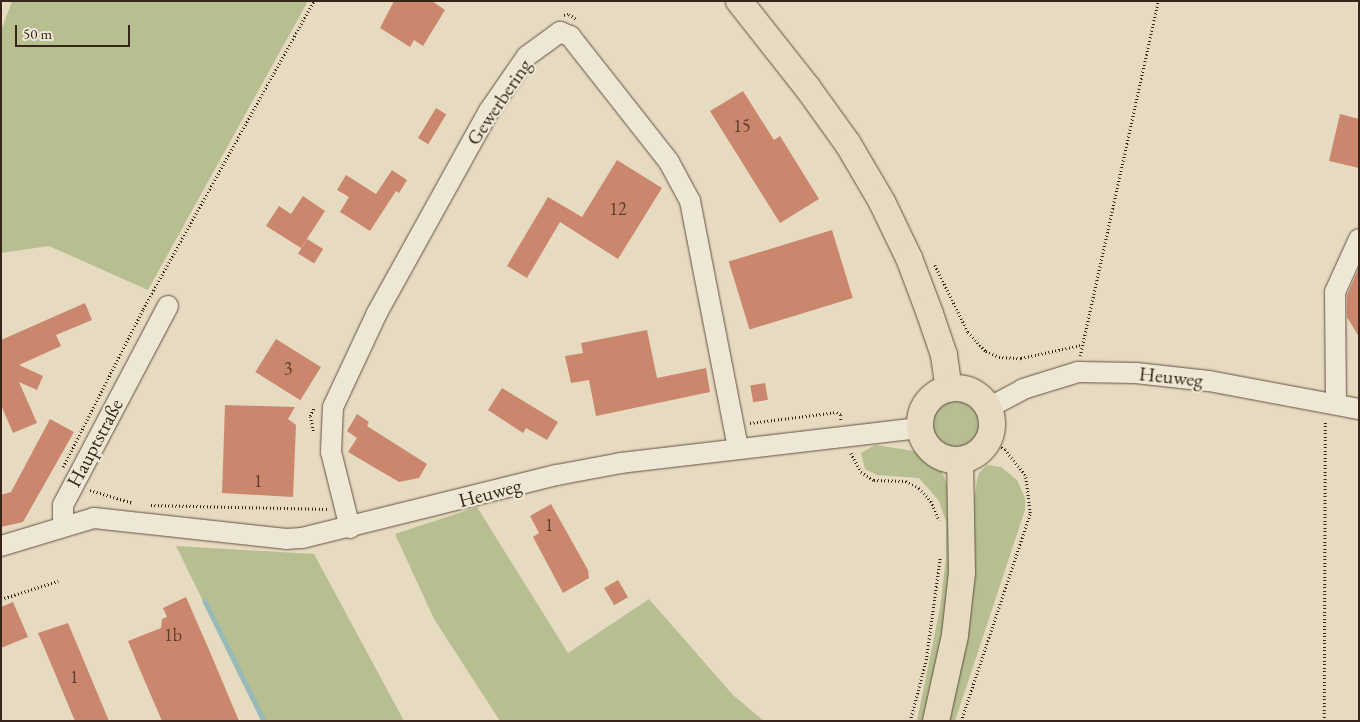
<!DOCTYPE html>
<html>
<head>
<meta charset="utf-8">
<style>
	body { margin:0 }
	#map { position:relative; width:1360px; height:722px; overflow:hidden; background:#e6dac0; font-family:"EB Garamond",serif }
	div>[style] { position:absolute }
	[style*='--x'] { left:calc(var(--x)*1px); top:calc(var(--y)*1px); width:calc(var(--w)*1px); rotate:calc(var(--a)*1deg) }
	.green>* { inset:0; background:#b7bf91 }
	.round { border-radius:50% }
	.stream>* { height:4.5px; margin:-2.25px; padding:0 2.25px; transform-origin:2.25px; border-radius:2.25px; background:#97bab8 }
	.building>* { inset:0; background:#cb876d; transform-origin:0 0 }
	.path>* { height:2.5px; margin-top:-1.25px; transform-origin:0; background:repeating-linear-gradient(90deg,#372519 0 1px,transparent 0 3.5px) }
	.roads { filter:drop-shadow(0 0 1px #635243) drop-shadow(0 0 1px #635243) }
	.minor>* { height:20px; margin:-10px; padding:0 10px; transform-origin:10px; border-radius:10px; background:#efe7d6 }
	.major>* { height:26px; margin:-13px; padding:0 13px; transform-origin:13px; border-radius:13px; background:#e6dac0 }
	.major>.ring { margin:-13px; padding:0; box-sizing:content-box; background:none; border:26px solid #e6dac0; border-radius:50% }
	span { translate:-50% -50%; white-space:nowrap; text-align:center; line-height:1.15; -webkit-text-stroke:4.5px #efe7d6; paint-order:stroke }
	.number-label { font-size:18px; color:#5c3e2e }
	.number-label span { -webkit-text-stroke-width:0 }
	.street-label { font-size:20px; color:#372519 }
	.frame { position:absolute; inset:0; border:2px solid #372519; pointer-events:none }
	.scale { position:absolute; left:15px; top:25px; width:115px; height:22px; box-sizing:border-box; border:2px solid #372519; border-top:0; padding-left:6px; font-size:15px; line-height:18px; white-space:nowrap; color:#372519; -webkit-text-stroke:4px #efe7d6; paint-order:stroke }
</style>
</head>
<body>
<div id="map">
	<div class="green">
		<i style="clip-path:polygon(12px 1px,308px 1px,148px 290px,49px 246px,1px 253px,1px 31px)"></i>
		<i class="round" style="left:930px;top:397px;width:52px;height:52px"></i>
		<i style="clip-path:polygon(875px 445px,927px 453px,939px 464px,951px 496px,953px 583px,926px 721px,917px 721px,940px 608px,946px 558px,946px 522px,939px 501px,919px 478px,877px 475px,865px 469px,861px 453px)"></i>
		<i style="clip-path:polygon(987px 465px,1001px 467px,1017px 480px,1025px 498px,1025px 510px,955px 721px,944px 721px,977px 480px,979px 473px)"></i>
		<i style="clip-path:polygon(477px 507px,568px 653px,649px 599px,733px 695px,764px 721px,500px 721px,434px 619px,395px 534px)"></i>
		<i style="clip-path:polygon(176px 546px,314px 554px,404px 721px,262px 721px)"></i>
	</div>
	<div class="stream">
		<i style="--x:205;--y:601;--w:134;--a:63.8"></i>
	</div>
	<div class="building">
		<i style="clip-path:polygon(394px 1px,432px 1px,445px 10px,423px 46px,414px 40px,410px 47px,380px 28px)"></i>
		<i style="clip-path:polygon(743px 91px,774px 140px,780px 136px,819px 199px,780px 223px,710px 111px)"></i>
		<i style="left:436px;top:108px;width:12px;height:35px;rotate:31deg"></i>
		<i style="clip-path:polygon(1340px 114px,1359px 119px,1359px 168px,1329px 161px)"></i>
		<i style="clip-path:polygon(617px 160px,662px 188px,618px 259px,560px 222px,527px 278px,507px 266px,548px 197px,582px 217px)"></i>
		<i style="clip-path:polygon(392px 170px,407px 180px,399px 193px,396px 191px,370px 231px,340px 212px,349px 197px,337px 190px,346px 175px,376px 194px)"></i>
		<i style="clip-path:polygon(303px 196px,325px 211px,301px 248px,266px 226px,279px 206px,291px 214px)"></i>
		<i style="left:832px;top:230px;width:71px;height:108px;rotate:73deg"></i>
		<i style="left:307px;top:239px;width:19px;height:17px;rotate:32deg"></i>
		<i style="clip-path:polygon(1359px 268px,1359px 337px,1347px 317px,1347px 295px)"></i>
		<i style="clip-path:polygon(85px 303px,92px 320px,56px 335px,61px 346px,19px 365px,43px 376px,37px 390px,19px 382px,37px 423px,13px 433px,1px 405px,1px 340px)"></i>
		<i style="clip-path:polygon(647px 330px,657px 378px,706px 368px,710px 392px,596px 416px,589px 380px,571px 383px,565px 356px,583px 353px,581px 343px)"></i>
		<i style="left:276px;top:339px;width:53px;height:39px;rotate:32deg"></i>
		<i style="left:765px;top:383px;width:17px;height:15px;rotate:80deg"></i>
		<i style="clip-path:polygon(502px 388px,558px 422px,547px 440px,526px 428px,523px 433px,488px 410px)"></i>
		<i style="clip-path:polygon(225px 405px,295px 407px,288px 419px,296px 425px,293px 497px,222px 493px)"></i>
		<i style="clip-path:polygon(357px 414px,369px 422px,367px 426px,427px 464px,419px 478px,399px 482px,348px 452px,357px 438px,347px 431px)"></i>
		<i style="clip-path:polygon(50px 419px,74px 432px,23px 522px,1px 527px,1px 495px,11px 492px)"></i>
		<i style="clip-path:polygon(551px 504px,588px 570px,589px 578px,563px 593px,533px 537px,539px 533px,530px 516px)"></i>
		<i style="left:618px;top:580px;width:20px;height:16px;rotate:60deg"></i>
		<i style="clip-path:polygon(186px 597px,210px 652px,239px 721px,162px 721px,140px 670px,128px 641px,161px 628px,162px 619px,167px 617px,163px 608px)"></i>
		<i style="clip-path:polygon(13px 602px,28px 637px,1px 648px,1px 607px)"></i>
		<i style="clip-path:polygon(68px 623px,109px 721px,75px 721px,38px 633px)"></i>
	</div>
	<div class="path">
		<i style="--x:564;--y:15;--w:5;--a:-11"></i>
		<i style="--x:569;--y:14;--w:9;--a:36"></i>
		<i style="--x:935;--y:265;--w:75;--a:63.8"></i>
		<i style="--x:968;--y:332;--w:26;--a:47"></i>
		<i style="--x:986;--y:351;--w:14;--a:25"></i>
		<i style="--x:999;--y:357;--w:22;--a:3"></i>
		<i style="--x:1021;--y:358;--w:61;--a:-12.2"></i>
		<i style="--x:1080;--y:356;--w:363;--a:-77.6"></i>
		<i style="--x:750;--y:423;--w:88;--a:-7.2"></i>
		<i style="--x:837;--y:412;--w:5;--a:37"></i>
		<i style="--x:841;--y:415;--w:6;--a:90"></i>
		<i style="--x:313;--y:431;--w:15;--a:-101"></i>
		<i style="--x:310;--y:416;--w:10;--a:-66"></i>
		<i style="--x:851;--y:453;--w:21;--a:62"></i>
		<i style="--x:861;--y:472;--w:15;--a:32"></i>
		<i style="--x:874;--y:480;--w:32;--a:2"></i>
		<i style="--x:906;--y:481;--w:15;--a:28"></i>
		<i style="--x:919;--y:488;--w:18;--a:47"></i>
		<i style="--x:931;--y:501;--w:21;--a:67"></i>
		<i style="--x:63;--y:467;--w:177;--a:-63.1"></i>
		<i style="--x:143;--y:309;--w:352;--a:-61"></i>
		<i style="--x:90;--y:490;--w:45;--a:16.8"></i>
		<i style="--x:151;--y:505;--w:176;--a:1.3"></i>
		<i style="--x:1;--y:599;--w:60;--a:-17.5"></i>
		<i style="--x:910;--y:721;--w:63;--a:-75.3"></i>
		<i style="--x:926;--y:660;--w:103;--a:-82.2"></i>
		<i style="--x:961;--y:721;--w:219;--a:-71.6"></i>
		<i style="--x:1030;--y:513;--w:38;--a:-97"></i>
		<i style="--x:1025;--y:475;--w:32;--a:-129"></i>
		<i style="--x:1005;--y:450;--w:19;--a:-148"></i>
		<i style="--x:1324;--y:721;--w:300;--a:-89.8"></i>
	</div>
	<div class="roads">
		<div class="minor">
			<i style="--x:1336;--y:404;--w:112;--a:-90.5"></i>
			<i style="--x:1335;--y:292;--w:58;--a:-65.6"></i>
			<i style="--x:988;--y:408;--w:40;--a:-28"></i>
			<i style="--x:1023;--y:389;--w:58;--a:-17.2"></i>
			<i style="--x:1078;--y:372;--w:58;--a:1"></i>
			<i style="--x:1136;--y:373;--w:73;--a:6.3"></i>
			<i style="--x:1209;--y:381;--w:153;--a:10.6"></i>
			<i style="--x:63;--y:525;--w:20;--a:-90"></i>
			<i style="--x:63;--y:505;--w:225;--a:-62.2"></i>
			<i style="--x:350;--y:528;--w:78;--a:-104"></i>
			<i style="--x:331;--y:452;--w:45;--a:-87.5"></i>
			<i style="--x:333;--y:407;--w:104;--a:-64.9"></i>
			<i style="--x:377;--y:313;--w:231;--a:-61"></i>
			<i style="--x:489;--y:111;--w:67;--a:-55.4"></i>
			<i style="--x:527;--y:56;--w:41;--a:-36"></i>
			<i style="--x:560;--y:32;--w:11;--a:22"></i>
			<i style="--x:570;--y:36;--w:160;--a:51.8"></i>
			<i style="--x:669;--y:162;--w:44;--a:61.7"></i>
			<i style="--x:690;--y:201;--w:252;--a:79"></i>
			<i style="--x:1;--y:546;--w:97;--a:-16.8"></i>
			<i style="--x:94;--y:518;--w:193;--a:6.2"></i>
			<i style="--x:286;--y:539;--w:16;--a:-4"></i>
			<i style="--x:302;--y:538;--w:263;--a:-13.9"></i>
			<i style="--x:557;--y:475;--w:65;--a:-10.6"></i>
			<i style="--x:621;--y:463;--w:301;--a:-6.7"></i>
		</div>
		<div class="major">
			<i style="--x:739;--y:1;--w:110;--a:51.7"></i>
			<i style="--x:807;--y:87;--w:70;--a:54.3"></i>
			<i style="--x:848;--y:144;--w:67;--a:59.6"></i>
			<i style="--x:882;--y:202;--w:62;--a:64.3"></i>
			<i style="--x:909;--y:258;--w:60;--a:69.4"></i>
			<i style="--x:930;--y:314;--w:43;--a:71.1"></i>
			<i style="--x:944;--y:355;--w:34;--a:82"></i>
			<i class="ring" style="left:920px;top:388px;width:46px;height:46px"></i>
			<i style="--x:936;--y:721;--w:88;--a:-77.5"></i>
			<i style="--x:955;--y:635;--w:62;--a:-83.6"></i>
			<i style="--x:962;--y:573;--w:113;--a:-91"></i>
		</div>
	</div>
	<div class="number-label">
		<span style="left:742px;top:126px">15</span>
		<span style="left:618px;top:209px">12</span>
		<span style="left:288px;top:369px">3</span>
		<span style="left:258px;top:481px">1</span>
		<span style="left:549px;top:525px">1</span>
		<span style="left:173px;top:635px">1b</span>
		<span style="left:74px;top:677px">1</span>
	</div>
	<div class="street-label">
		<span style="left:499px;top:102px;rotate:-56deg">Gewerbering</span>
		<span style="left:1171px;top:377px;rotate:6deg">Heuweg</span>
		<span style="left:95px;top:443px;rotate:-62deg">Hauptstraße</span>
		<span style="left:490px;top:493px;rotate:-15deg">Heuweg</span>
	</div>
	<div class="frame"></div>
	<div class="scale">50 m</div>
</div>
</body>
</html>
